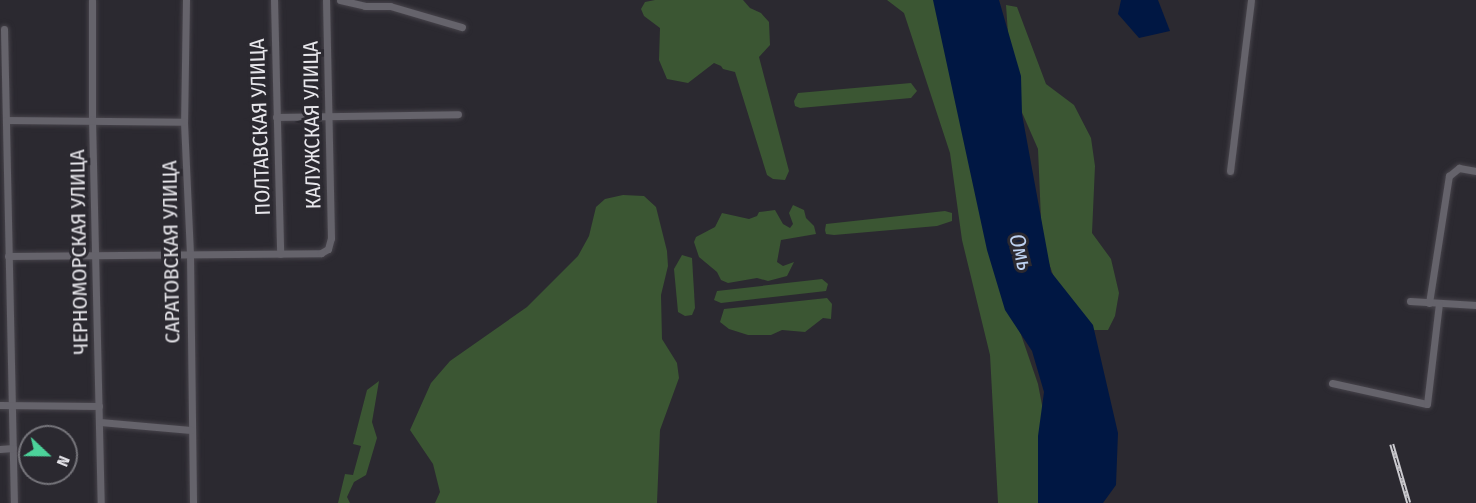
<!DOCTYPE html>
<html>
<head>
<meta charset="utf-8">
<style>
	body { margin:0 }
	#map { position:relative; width:1476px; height:503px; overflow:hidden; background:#2b2930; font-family:"Fira Sans Condensed",sans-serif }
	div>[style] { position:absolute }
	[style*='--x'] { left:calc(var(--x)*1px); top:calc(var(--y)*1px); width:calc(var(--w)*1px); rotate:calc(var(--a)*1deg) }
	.green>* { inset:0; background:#3b5633 }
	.water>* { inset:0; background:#001743 }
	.roads { filter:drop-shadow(0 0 2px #47444b) drop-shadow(0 0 2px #47444b) }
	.minor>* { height:7px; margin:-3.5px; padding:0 3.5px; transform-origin:3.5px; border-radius:3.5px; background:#65636b }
	.rail>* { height:4.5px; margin-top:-2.25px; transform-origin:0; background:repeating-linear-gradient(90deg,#2b2930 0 7px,#cbcacf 0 14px); box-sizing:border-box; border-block:2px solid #cbcacf }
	span { translate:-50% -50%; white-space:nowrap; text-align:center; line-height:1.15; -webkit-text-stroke:6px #2b2930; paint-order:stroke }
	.street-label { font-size:21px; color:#e7e6eb }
	.water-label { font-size:22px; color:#bed2f1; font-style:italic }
	.north { position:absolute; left:18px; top:425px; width:60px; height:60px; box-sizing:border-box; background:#2b2930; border:2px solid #76757b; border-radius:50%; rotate:112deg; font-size:16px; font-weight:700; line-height:24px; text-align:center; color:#e7e6eb }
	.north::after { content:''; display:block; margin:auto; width:21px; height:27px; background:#4cd39a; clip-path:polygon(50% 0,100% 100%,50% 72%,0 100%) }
</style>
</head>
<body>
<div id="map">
	<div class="green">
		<i style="clip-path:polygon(655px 0,743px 0,750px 8px,761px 13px,769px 22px,770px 45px,759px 57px,789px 171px,785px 180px,773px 179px,767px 175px,735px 72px,723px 69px,721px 66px,714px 63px,688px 83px,667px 79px,659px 60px,660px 28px,644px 16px,641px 9px,645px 2px)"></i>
		<i style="clip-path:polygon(887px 0,938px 0,1005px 288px,1038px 384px,1046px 426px,1044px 503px,998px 503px,990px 355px,962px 240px,950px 153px,904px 13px)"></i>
		<i style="clip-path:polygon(1006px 5px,1017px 7px,1046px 84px,1074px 105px,1091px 138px,1095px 166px,1092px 233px,1111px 259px,1119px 293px,1115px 316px,1108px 330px,1090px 330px,1060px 295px,1042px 243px,1038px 149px,1017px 101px,1010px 62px)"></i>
		<i style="clip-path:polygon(911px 83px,917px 91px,911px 98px,800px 108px,795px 106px,794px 101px,798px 93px)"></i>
		<i style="clip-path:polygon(623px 195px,644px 196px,656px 207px,667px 251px,668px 266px,661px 295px,662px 339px,677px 363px,679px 378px,660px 430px,657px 503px,435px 503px,440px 492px,433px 464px,410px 430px,431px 383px,450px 361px,527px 307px,578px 256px,589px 236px,596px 207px,605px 199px)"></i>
		<i style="clip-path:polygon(793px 205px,804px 210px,806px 218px,814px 226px,816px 234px,781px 240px,777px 262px,783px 266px,794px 262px,787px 276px,768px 281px,757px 278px,728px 283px,721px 280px,717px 272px,699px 257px,694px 242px,696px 237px,715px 227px,722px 213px,749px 219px,757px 216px,759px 212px,775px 210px,783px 224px,790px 228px,793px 224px,789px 213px)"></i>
		<i style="clip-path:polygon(945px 211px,952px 213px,952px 221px,937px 226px,834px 235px,826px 234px,825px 230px,826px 224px)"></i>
		<i style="clip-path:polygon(682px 255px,692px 258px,695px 308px,692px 315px,685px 316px,678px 312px,674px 269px)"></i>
		<i style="clip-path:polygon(822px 279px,828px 284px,826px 291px,721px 303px,714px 300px,717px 291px)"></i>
		<i style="clip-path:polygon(827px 298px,832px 304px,831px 319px,823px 318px,805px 332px,782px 330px,771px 335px,748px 335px,729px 329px,720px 322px,724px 309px)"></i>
		<i style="clip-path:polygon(379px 381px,372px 422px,377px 438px,366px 475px,354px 482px,347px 497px,350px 503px,338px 503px,345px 474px,353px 475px,361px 446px,353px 444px,367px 390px)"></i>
	</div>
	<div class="water">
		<i style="clip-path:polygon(933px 0,999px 0,1021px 76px,1022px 114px,1051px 272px,1093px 325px,1118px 433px,1116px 485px,1103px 503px,1038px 503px,1038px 436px,1044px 392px,1032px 351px,1005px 310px,987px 250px)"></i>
		<i style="clip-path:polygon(1121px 0,1158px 0,1170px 31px,1139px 38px,1118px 14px)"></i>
	</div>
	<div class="roads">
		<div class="minor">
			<i style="--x:92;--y:0;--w:119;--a:90"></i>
			<i style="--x:92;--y:119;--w:384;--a:88.7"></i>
			<i style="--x:186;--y:0;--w:122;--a:90.9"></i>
			<i style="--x:184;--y:122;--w:132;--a:87.4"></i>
			<i style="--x:190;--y:254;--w:249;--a:89.3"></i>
			<i style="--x:274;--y:0;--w:254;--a:88.6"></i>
			<i style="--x:340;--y:0;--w:26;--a:13"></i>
			<i style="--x:365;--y:6;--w:25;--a:0"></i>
			<i style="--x:390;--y:6;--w:75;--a:16.3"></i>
			<i style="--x:4;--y:29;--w:474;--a:88.8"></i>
			<i style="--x:276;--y:117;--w:182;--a:-0.9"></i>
			<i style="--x:6;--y:120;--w:178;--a:0.6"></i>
			<i style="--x:1230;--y:171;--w:172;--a:-83"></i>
			<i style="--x:8;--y:256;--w:313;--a:-0.5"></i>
			<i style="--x:321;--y:253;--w:8;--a:-30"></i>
			<i style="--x:328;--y:249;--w:11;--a:-75"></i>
			<i style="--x:331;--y:238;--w:238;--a:-91.2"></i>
			<i style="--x:1410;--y:301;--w:66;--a:3.5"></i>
			<i style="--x:1429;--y:303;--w:129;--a:-81.1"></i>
			<i style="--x:1449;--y:176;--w:13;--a:-39"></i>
			<i style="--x:1459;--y:168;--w:17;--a:10"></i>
			<i style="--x:1332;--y:383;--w:97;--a:12.5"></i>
			<i style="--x:1427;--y:404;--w:101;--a:-83.2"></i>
			<i style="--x:0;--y:405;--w:99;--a:0.6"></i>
			<i style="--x:100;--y:422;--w:91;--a:5"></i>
			<i style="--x:0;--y:449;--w:13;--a:-4"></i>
		</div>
	</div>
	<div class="rail">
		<i style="--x:1392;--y:444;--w:61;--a:73.9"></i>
	</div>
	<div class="street-label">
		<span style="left:312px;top:125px;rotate:-91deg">КАЛУЖСКАЯ УЛИЦА</span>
		<span style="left:260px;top:127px;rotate:-92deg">ПОЛТАВСКАЯ УЛИЦА</span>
		<span style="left:79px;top:252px;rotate:-91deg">ЧЕРНОМОРСКАЯ УЛИЦА</span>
		<span style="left:171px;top:252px;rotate:-91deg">САРАТОВСКАЯ УЛИЦА</span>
	</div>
	<div class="water-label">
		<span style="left:1021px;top:252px;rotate:75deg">Омь</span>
	</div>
	<div class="north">N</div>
</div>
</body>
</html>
